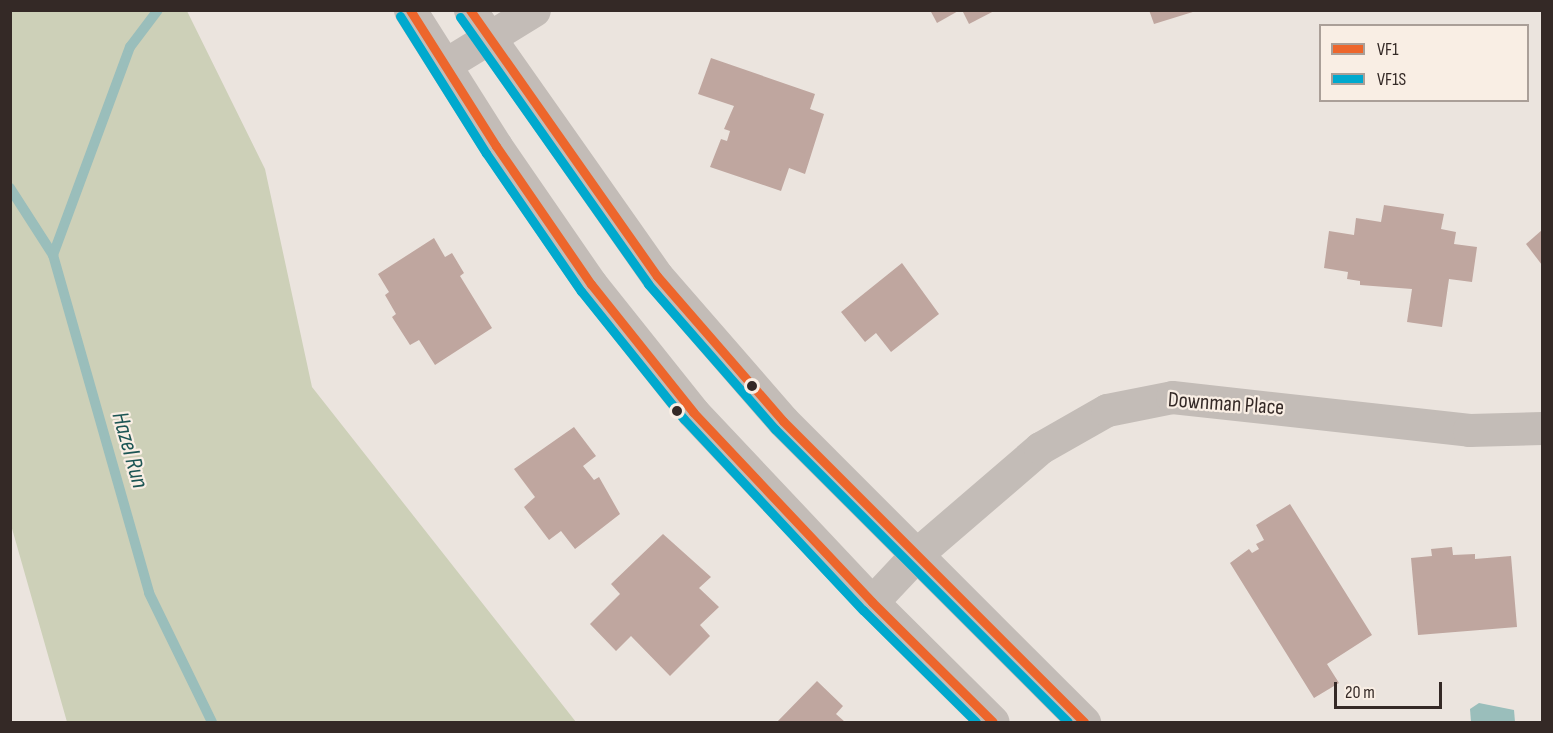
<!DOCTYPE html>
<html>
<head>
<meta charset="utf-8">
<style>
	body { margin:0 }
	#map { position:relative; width:1553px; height:733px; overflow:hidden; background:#ebe4de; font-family:"Sofia Sans Condensed",sans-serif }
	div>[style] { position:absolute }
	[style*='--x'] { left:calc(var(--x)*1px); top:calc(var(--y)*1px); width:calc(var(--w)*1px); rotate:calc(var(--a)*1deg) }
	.green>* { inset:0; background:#cdd0b8 }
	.water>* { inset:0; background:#9abebb }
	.stream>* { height:10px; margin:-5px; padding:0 5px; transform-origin:5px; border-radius:5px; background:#9abebb }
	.building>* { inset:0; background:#bfa69f }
	.minor>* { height:33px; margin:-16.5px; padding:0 16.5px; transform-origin:16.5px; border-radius:16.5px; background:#c3bcb7 }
	.bus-1>* { height:9px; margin:-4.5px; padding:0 4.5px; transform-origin:4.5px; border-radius:4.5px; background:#ed662c }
	.bus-2>* { height:9px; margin:-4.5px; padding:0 4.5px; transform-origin:4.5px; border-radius:4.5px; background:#00a9ce }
	.dots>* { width:16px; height:16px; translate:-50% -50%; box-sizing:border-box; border:3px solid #f9eee4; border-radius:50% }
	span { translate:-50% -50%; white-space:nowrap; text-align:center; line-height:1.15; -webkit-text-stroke:4.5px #f9eee4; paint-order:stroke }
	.street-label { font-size:22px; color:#342926 }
	.water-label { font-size:24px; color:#1c5554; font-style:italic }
	.frame { position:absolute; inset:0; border:12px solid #342926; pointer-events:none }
	.legend { position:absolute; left:1319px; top:24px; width:210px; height:78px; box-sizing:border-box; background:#f9eee4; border:2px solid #aa9f98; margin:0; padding:8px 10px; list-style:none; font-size:18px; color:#342926 }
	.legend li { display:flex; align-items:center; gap:12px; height:30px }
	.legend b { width:30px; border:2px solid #aa9f98 }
	.scale { position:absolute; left:1334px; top:682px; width:108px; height:27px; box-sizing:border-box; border:3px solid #342926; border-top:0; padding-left:8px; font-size:18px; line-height:21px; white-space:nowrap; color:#342926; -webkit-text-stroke:4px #f9eee4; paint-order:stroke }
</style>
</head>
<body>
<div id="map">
	<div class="green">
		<i style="clip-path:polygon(11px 10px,187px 11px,265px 169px,312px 387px,576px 722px,67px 722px,11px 525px)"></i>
	</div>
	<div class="water">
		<i style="clip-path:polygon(1479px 703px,1514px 710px,1515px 722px,1471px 722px,1470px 709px)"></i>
	</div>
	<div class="stream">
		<i style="--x:10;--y:188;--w:80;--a:57.3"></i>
		<i style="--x:53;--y:255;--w:351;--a:74.1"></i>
		<i style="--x:149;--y:593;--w:144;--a:64"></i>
		<i style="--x:53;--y:255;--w:222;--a:-69.7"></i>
		<i style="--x:130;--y:47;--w:46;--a:-52.9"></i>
	</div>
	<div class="building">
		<i style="clip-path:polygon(930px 10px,960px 10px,937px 23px)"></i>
		<i style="clip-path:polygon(962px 10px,996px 10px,969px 24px)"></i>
		<i style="clip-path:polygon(1149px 10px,1196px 10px,1196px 11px,1154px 24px)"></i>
		<i style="clip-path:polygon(711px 58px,815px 94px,810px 109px,824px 114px,805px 174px,789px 168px,781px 191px,710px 167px,721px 139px,727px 141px,730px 131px,724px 129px,734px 106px,698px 94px)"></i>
		<i style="clip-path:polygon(1384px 205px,1444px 214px,1441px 229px,1456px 232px,1454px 244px,1477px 247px,1472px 282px,1449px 279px,1442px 327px,1407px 322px,1412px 289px,1360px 285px,1360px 281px,1347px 279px,1348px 272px,1324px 268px,1329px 231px,1354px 235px,1356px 218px,1381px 222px)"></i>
		<i style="clip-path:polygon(1542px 230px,1542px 265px,1526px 244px)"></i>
		<i style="clip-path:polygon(434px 238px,445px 257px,452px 253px,464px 273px,460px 276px,492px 328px,435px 365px,419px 340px,410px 345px,392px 317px,396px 314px,385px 295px,389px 292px,378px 274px)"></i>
		<i style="clip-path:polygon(902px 263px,939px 314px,891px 352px,876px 333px,865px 342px,841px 312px)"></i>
		<i style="clip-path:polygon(574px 427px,596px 456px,583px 466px,594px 480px,599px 477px,620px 514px,575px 549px,561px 531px,549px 540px,524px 507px,535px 497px,514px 469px)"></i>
		<i style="clip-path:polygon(1290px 504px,1372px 635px,1327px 664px,1339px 683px,1314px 698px,1230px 563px,1249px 549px,1252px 553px,1259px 549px,1256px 544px,1264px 540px,1256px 525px)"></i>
		<i style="clip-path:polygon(663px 534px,711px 577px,699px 588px,719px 607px,700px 625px,710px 636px,670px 676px,631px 636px,616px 651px,590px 624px,620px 594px,611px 584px)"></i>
		<i style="clip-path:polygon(1452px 547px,1453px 555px,1475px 554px,1475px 559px,1511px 556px,1517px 627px,1418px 635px,1411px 558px,1432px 556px,1431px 549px)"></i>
		<i style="clip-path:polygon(817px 681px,843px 706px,836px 714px,845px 722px,777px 722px)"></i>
	</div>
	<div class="minor">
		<i style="--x:410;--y:10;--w:161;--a:57.7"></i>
		<i style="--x:496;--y:146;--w:168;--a:55.5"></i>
		<i style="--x:591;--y:284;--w:164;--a:51.4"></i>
		<i style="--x:693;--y:412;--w:261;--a:46.7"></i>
		<i style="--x:872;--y:602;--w:170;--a:44.8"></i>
		<i style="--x:470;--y:10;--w:325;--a:54.9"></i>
		<i style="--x:657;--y:276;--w:192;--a:49"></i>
		<i style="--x:783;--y:421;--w:426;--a:45"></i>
		<i style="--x:446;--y:64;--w:103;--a:-31.5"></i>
		<i style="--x:872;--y:602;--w:67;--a:-46.8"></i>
		<i style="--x:918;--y:553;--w:161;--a:-40.7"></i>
		<i style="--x:1040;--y:448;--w:77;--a:-29.6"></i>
		<i style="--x:1107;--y:410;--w:66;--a:-11.3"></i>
		<i style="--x:1172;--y:397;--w:299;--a:6.3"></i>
		<i style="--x:1469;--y:430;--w:73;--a:-1.6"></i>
	</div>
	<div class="bus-1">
		<i style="--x:410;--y:10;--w:161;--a:57.7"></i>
		<i style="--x:496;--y:146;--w:168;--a:55.5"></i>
		<i style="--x:591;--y:284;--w:164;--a:51.4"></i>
		<i style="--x:693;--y:412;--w:261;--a:46.7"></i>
		<i style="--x:872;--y:602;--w:170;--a:44.8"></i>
		<i style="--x:470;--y:10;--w:325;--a:54.9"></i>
		<i style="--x:657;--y:276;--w:192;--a:49"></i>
		<i style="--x:783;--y:421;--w:426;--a:45"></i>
	</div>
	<div class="bus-2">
		<i style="--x:400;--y:16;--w:162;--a:57.9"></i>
		<i style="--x:486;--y:153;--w:168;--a:55.5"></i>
		<i style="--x:581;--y:291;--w:164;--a:51.2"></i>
		<i style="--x:684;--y:419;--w:262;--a:46.9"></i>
		<i style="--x:863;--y:610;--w:159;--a:44.7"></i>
		<i style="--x:460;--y:17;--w:327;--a:54.8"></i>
		<i style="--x:648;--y:284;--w:193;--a:48.8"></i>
		<i style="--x:775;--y:429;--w:414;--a:45"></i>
	</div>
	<div class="dots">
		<i style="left:752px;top:386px;background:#342926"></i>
		<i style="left:677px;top:411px;background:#342926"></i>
	</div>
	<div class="street-label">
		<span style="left:1226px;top:404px;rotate:4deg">Downman Place</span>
	</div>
	<div class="water-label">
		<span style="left:130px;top:450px;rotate:74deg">Hazel Run</span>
	</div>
	<div class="frame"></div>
	<ul class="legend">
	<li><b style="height:8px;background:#ed662c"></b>VF1</li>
	<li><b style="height:8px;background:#00a9ce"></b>VF1S</li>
	</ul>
	<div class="scale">20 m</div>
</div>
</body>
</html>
